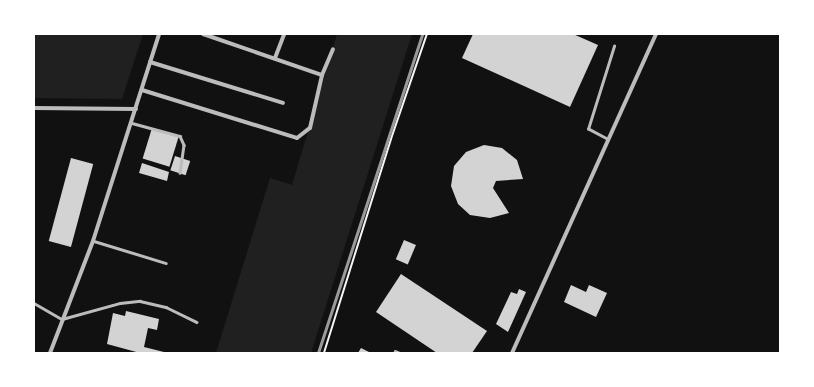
<!DOCTYPE html>
<html>
<head>
<meta charset="utf-8">
<style>
	body { margin:0 }
	#map { position:relative; width:814px; height:387px; overflow:hidden; background:#111; font-family:Figtree,sans-serif }
	div>[style] { position:absolute }
	[style*='--x'] { left:calc(var(--x)*1px); top:calc(var(--y)*1px); width:calc(var(--w)*1px); rotate:calc(var(--a)*1deg) }
	.green>* { inset:0; background:#202020 }
	.building>* { inset:0; background:#d3d3d3; transform-origin:0 0 }
	.path>* { height:1.5px; margin:-0.75px; padding:0 0.75px; transform-origin:0.75px; border-radius:0.75px; background:#f5f5f5 }
	.service>* { height:2.5px; margin:-1.25px; padding:0 1.25px; transform-origin:1.25px; border-radius:1.25px; background:#bcbcbc }
	.minor>* { height:4px; margin:-2px; padding:0 2px; transform-origin:2px; border-radius:2px; background:#bcbcbc }
	.rail>* { height:2.5px; margin:-1.25px; padding:0 1.25px; transform-origin:1.25px; border-radius:1.25px; background:#9a9a9a }
	span { translate:-50% -50%; white-space:nowrap; text-align:center; line-height:1.15; -webkit-text-stroke:3px #fff; paint-order:stroke }
	.frame { position:absolute; inset:0; border:35px solid #fff; pointer-events:none }
</style>
</head>
<body>
<div id="map">
	<div class="green">
		<i style="clip-path:polygon(34px 34px,143px 34px,122px 99px,34px 98px)"></i>
		<i style="clip-path:polygon(337px 34px,412px 34px,311px 353px,216px 353px,270px 178px,292px 185px)"></i>
	</div>
	<div class="building">
		<i style="clip-path:polygon(473px 34px,573px 34px,598px 45px,570px 107px,462px 58px)"></i>
		<i style="left:152px;top:128px;width:28px;height:32px;rotate:17deg"></i>
		<i style="clip-path:polygon(484px 145px,502px 148px,517px 160px,523px 179px,496px 181px,493px 188px,509px 213px,490px 218px,470px 215px,458px 204px,451px 186px,454px 166px,466px 152px)"></i>
		<i style="left:175px;top:156px;width:16px;height:15px;rotate:18deg"></i>
		<i style="left:71px;top:158px;width:23px;height:86px;rotate:15deg"></i>
		<i style="clip-path:polygon(142px 163px,169px 172px,167px 181px,139px 173px)"></i>
		<i style="left:404px;top:240px;width:13px;height:21px;rotate:23deg"></i>
		<i style="clip-path:polygon(401px 274px,487px 331px,472px 353px,437px 353px,376px 312px)"></i>
		<i style="clip-path:polygon(571px 285px,586px 292px,589px 285px,607px 293px,596px 317px,564px 302px)"></i>
		<i style="clip-path:polygon(519px 289px,526px 292px,508px 332px,496px 324px,511px 292px,517px 294px)"></i>
		<i style="clip-path:polygon(126px 311px,159px 319px,157px 330px,148px 328px,144px 347px,168px 353px,140px 353px,107px 344px,113px 313px,125px 316px)"></i>
		<i style="clip-path:polygon(361px 348px,371px 353px,358px 353px)"></i>
	</div>
	<div class="path">
		<i style="--x:324;--y:353;--w:224;--a:-72.6"></i>
		<i style="--x:391;--y:139;--w:111;--a:-71.1"></i>
	</div>
	<div class="service">
		<i style="--x:132;--y:123;--w:50;--a:15.2"></i>
		<i style="--x:180;--y:136;--w:10;--a:66"></i>
		<i style="--x:184;--y:145;--w:28;--a:98"></i>
		<i style="--x:607;--y:139;--w:21;--a:-152"></i>
		<i style="--x:588;--y:129;--w:87;--a:-72.6"></i>
		<i style="--x:94;--y:241;--w:75;--a:17"></i>
		<i style="--x:34;--y:303;--w:32;--a:30"></i>
		<i style="--x:62;--y:319;--w:60;--a:-15.4"></i>
		<i style="--x:120;--y:303;--w:20;--a:-6"></i>
		<i style="--x:140;--y:301;--w:27;--a:13"></i>
		<i style="--x:166;--y:307;--w:34;--a:26"></i>
		<i style="--x:395;--y:351;--w:5;--a:22"></i>
	</div>
	<div class="minor">
		<i style="--x:203;--y:34;--w:126;--a:19"></i>
		<i style="--x:275;--y:58;--w:26;--a:-69"></i>
		<i style="--x:150;--y:62;--w:139;--a:17.1"></i>
		<i style="--x:142;--y:90;--w:162;--a:17.2"></i>
		<i style="--x:297;--y:138;--w:16;--a:-38"></i>
		<i style="--x:310;--y:128;--w:54;--a:-77.2"></i>
		<i style="--x:322;--y:75;--w:28;--a:-67"></i>
		<i style="--x:34;--y:108;--w:102;--a:0.6"></i>
		<i style="--x:50;--y:353;--w:120;--a:-69"></i>
		<i style="--x:93;--y:241;--w:217;--a:-72.3"></i>
		<i style="--x:512;--y:353;--w:350;--a:-65.7"></i>
	</div>
	<div class="rail">
		<i style="--x:318;--y:353;--w:336;--a:-71.9"></i>
	</div>
	<div class="frame"></div>
</div>
</body>
</html>
